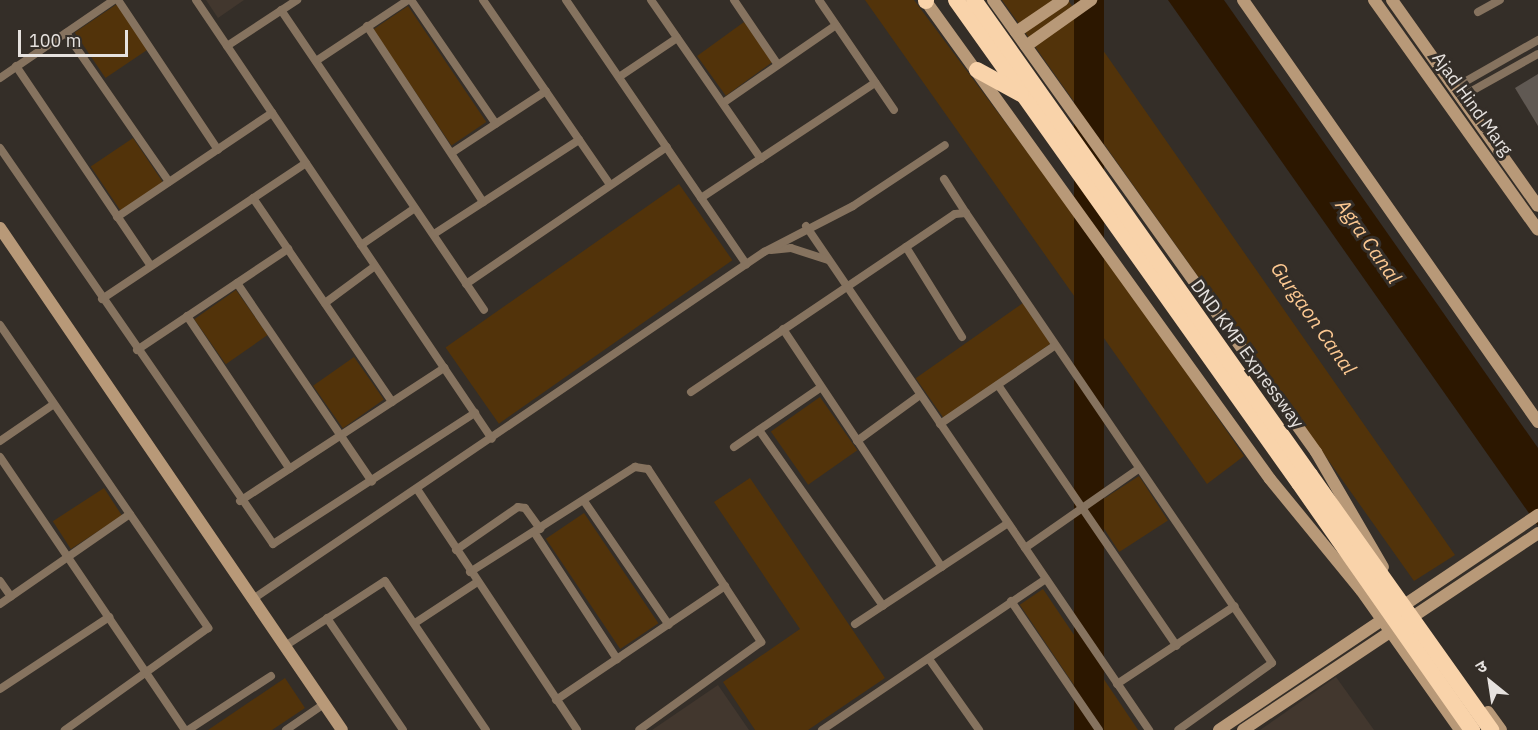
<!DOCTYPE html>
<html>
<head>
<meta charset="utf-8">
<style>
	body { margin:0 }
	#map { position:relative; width:1538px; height:730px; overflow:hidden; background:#342e28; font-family:"IBM Plex Sans","Noto Sans Devanagari",sans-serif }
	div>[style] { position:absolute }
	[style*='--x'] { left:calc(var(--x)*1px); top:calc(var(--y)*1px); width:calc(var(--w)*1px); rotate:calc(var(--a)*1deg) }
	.built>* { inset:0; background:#42372e }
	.green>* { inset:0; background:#52330a; transform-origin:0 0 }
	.water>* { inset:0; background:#2c1700; transform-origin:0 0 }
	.building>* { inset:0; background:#605953 }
	.street>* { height:8px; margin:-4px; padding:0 4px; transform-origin:4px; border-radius:4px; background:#86735f }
	.secondary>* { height:12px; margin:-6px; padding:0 6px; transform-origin:6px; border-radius:6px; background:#b89978 }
	.highway>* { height:16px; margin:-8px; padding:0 8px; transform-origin:8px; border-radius:8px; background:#f9d3aa }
	.highway-bridge>* { height:16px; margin:-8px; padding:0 8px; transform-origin:8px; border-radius:8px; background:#f9d3aa }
	span { translate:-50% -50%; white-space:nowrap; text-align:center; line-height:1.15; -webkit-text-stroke:6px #342e28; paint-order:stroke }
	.street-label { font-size:18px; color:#e6e2df }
	.water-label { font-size:20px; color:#fdc992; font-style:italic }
	.north { position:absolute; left:1460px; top:652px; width:60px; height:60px; -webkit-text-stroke:4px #342e28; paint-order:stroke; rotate:330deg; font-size:16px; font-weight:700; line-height:24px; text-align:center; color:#e6e2df }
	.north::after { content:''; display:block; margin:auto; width:21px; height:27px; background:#e6e2df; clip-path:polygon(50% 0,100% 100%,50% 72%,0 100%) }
	.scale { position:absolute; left:18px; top:30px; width:110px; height:27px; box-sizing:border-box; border:3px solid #e6e2df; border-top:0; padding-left:8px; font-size:18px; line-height:21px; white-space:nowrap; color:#e6e2df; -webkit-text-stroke:4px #342e28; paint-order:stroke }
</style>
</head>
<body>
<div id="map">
	<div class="built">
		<i style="clip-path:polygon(206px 0,244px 0,218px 18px)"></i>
		<i style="clip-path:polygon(1336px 677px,1374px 730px,1260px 730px)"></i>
		<i style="clip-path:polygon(718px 685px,749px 730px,652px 730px)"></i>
	</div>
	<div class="green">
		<i style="clip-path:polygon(865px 0,914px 0,1122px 279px,1244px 456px,1207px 484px)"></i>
		<i style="clip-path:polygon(1002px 0,1068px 0,1455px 555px,1414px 581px)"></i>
		<i style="left:117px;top:4px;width:55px;height:51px;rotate:56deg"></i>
		<i style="left:408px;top:6px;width:140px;height:42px;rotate:56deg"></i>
		<i style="left:744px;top:22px;width:49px;height:58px;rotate:54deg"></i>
		<i style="left:133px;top:138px;width:55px;height:51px;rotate:56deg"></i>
		<i style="left:679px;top:184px;width:93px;height:285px;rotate:55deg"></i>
		<i style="left:236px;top:290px;width:55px;height:51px;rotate:55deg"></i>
		<i style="left:1023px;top:303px;width:49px;height:131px;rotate:55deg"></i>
		<i style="left:354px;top:357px;width:52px;height:50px;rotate:55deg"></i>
		<i style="left:820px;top:397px;width:65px;height:60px;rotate:55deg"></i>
		<i style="left:1139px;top:476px;width:53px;height:58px;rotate:57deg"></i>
		<i style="clip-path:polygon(750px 478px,885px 678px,808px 730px,755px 730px,723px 682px,800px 629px,714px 502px)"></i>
		<i style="left:104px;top:488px;width:33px;height:61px;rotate:57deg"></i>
		<i style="left:584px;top:513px;width:133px;height:46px;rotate:56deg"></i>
		<i style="left:1043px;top:589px;width:171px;height:28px;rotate:56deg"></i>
		<i style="clip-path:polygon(285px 678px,305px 708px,272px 730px,208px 730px)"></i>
	</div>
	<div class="water">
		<i style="left:1074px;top:0;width:30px;height:806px"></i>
		<i style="clip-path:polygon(1168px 0,1224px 0,1538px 448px,1538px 526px)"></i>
	</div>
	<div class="building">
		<i style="clip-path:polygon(1538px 74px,1538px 126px,1515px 88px)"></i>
	</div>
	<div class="street">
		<i style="--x:118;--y:0;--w:180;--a:56.3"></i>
		<i style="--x:196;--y:0;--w:529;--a:56.01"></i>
		<i style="--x:411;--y:0;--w:150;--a:55.6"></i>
		<i style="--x:483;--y:0;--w:224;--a:55.5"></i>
		<i style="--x:566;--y:0;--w:320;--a:55.7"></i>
		<i style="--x:651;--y:0;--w:193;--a:55.3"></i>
		<i style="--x:734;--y:0;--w:78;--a:55.9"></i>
		<i style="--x:819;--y:0;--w:133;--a:55.7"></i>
		<i style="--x:281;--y:10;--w:362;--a:55.9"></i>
		<i style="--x:1478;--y:12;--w:25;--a:-29"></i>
		<i style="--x:367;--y:26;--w:211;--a:56.6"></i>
		<i style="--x:66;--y:33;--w:181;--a:55.3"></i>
		<i style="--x:227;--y:46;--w:84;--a:-33.3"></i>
		<i style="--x:316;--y:61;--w:110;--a:-33.5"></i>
		<i style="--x:16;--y:66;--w:241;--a:56"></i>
		<i style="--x:619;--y:77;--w:70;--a:-33.9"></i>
		<i style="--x:0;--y:78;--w:138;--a:-34.4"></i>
		<i style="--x:1454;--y:88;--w:97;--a:-29.7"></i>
		<i style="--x:1461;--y:97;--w:88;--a:-29.2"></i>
		<i style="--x:723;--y:103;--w:137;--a:-34.6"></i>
		<i style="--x:0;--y:148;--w:481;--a:55.4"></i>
		<i style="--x:273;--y:544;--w:241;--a:-33"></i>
		<i style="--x:453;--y:152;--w:111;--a:-33.3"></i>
		<i style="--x:944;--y:179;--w:40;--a:57.1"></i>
		<i style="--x:253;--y:198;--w:247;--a:55.7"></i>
		<i style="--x:701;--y:198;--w:209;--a:-33.5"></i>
		<i style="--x:117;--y:217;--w:187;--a:-33.9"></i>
		<i style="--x:806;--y:226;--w:610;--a:55.76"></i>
		<i style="--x:434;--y:234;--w:173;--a:-33"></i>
		<i style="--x:361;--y:245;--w:65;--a:-34.4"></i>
		<i style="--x:906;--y:247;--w:106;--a:58.1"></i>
		<i style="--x:771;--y:250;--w:20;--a:-6"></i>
		<i style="--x:791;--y:248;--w:39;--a:18"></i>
		<i style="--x:237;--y:283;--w:240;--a:55.8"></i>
		<i style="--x:466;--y:284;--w:243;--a:-34.3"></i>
		<i style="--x:102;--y:299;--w:245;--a:-33.7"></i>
		<i style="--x:325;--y:303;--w:62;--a:-36.5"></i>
		<i style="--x:187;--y:316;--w:184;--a:56.1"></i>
		<i style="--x:0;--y:325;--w:368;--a:55.5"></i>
		<i style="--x:208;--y:628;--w:176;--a:144.5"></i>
		<i style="--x:783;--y:329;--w:286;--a:56.3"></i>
		<i style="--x:137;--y:350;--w:182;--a:-33.8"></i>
		<i style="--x:998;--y:385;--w:316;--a:55.6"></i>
		<i style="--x:691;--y:392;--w:318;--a:-34"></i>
		<i style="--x:955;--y:214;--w:11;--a:-5"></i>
		<i style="--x:966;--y:213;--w:544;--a:55.78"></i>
		<i style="--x:1272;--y:663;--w:115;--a:144.5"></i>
		<i style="--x:940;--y:424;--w:137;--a:-34.3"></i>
		<i style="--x:759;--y:430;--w:215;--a:54.8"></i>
		<i style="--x:0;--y:441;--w:65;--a:-34.4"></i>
		<i style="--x:857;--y:441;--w:78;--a:-36.1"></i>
		<i style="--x:734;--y:447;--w:104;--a:-34.5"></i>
		<i style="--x:0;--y:457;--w:330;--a:55.9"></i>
		<i style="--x:417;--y:489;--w:289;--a:56.4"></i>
		<i style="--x:240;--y:501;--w:244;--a:-33.1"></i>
		<i style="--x:584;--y:501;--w:150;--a:55.6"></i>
		<i style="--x:534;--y:532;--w:152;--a:56.8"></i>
		<i style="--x:1025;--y:548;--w:136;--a:-34.9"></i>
		<i style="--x:456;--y:550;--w:75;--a:-34.7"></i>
		<i style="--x:518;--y:507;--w:7;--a:8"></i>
		<i style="--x:525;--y:508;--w:26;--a:54"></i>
		<i style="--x:470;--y:572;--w:196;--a:-32.5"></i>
		<i style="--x:635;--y:467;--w:13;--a:9"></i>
		<i style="--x:648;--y:469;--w:207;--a:56.8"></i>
		<i style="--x:761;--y:642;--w:150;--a:144.2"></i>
		<i style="--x:0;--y:581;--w:19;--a:55"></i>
		<i style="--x:253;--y:599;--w:618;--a:-34.18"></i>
		<i style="--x:764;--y:252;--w:100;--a:-27.3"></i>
		<i style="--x:853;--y:206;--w:110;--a:-33.5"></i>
		<i style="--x:1011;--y:601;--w:156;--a:55.7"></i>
		<i style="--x:0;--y:604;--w:158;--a:-34.7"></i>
		<i style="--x:327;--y:618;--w:135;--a:55.8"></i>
		<i style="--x:415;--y:623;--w:73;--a:-33.3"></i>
		<i style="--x:855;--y:624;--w:183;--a:-33.4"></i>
		<i style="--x:285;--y:646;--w:119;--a:-33"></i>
		<i style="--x:385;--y:581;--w:180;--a:55.9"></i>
		<i style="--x:929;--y:659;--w:87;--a:54.8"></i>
		<i style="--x:1117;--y:684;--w:141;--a:-33.5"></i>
		<i style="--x:0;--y:689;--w:131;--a:-33.4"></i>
		<i style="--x:556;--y:700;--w:204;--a:-34"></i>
		<i style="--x:188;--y:730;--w:99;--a:-33"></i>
		<i style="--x:286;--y:730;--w:46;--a:-34.4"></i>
		<i style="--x:822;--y:730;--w:270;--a:-34"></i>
	</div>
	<div class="secondary">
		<i style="--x:925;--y:0;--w:590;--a:54.24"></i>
		<i style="--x:1270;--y:479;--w:144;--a:50.7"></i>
		<i style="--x:1361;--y:590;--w:171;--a:54.7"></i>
		<i style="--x:993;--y:0;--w:556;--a:54.45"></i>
		<i style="--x:1316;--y:452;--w:133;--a:59.8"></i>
		<i style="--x:1243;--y:0;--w:515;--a:55.04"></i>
		<i style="--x:1374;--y:0;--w:282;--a:54.5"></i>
		<i style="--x:1392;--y:0;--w:252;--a:54.7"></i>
		<i style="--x:1016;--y:32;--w:57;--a:-34.2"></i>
		<i style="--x:1026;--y:46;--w:80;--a:-35.3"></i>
		<i style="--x:0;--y:228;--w:607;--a:55.73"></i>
		<i style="--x:1488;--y:712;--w:22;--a:54"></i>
		<i style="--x:1219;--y:730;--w:385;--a:-34"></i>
		<i style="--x:1243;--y:730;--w:355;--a:-33.7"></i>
	</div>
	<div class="highway">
		<i style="--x:926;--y:0;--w:1;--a:90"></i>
		<i style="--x:956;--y:0;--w:592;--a:54.62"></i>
		<i style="--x:974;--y:0;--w:582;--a:54.73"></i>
		<i style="--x:977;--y:70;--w:50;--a:28.6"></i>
	</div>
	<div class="highway-bridge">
		<i style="--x:1310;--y:475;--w:313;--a:54.6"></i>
		<i style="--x:1299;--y:483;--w:302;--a:55"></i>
	</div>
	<div class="street-label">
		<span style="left:1472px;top:104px;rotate:54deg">Ajad Hind Marg</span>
		<span style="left:1247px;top:354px;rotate:54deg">DND KMP Expressway</span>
	</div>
	<div class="water-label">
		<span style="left:1369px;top:241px;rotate:55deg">Agra Canal</span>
		<span style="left:1314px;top:318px;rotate:55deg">Gurgaon Canal</span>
	</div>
	<div class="north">उ</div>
	<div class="scale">100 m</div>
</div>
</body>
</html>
